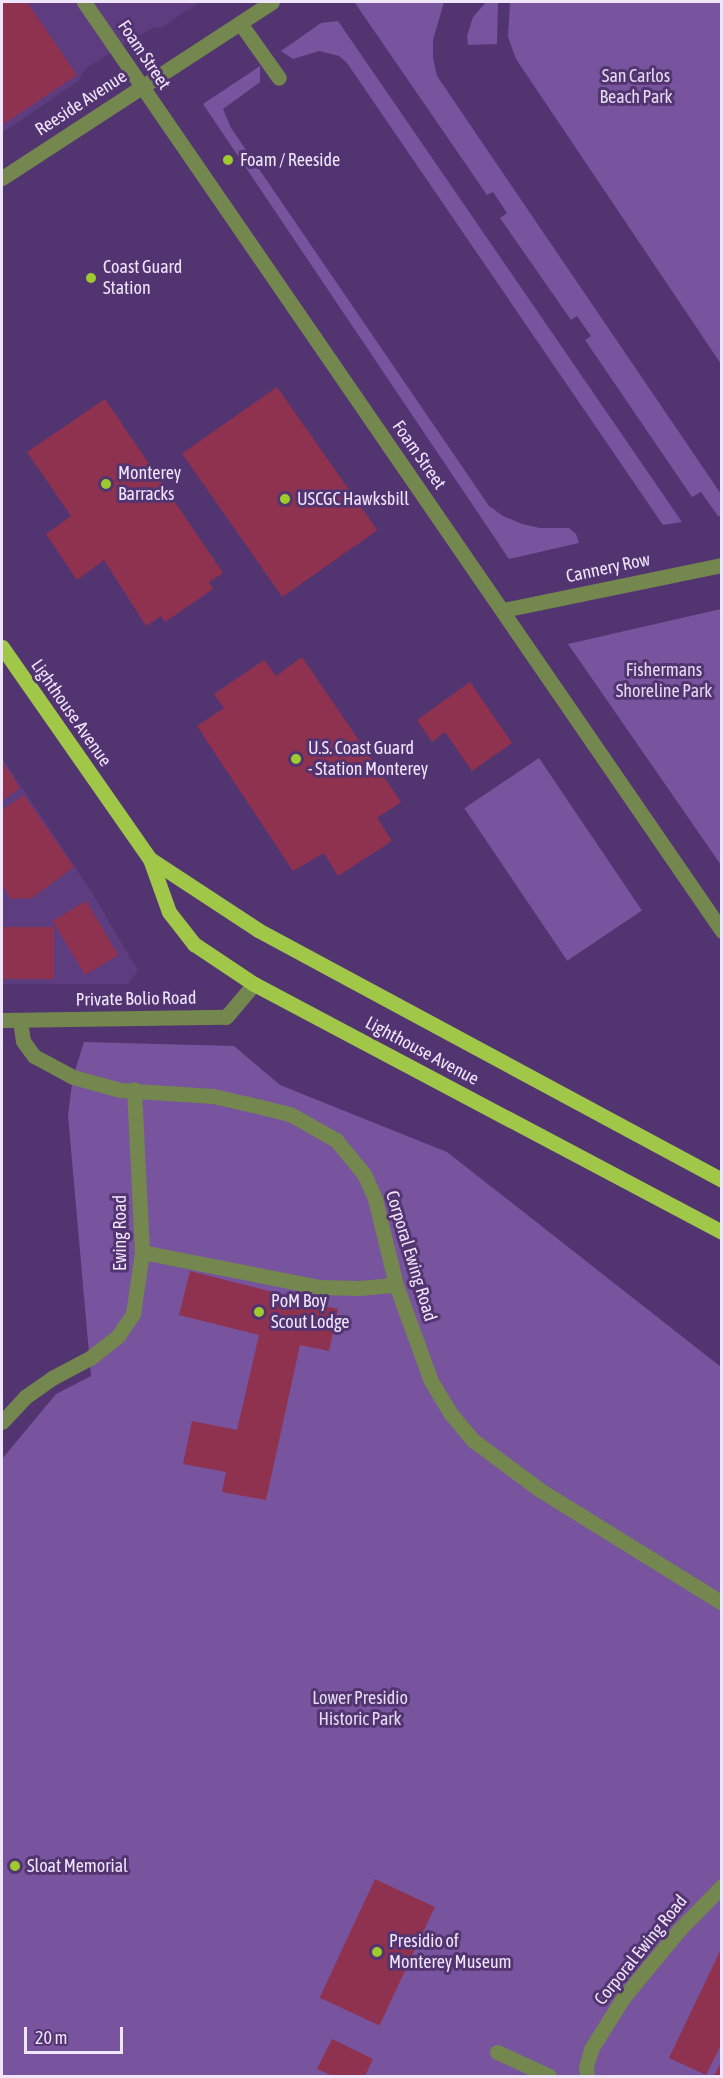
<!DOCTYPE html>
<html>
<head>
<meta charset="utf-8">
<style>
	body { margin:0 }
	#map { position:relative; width:723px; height:2078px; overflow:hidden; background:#523471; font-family:"Asap Condensed",sans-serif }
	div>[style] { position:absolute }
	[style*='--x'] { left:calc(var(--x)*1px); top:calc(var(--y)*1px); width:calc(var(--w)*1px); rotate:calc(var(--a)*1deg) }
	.built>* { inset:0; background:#5d3c80 }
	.green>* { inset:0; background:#77549d; transform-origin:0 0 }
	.building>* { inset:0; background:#8f324f; transform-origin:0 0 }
	.minor>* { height:15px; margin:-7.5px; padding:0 7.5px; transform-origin:7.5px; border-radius:7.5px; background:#73874e }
	.major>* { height:15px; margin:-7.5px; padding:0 7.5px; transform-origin:7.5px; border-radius:7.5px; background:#a0c747 }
	.dots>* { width:16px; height:16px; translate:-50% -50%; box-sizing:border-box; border:3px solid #523471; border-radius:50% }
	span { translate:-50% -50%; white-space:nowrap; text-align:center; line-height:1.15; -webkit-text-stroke:6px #523471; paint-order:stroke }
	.street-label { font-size:18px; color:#efe5fc }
	.park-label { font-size:18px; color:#e4dbf1 }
	.poi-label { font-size:18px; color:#efe5fc }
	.left { translate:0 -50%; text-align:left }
	.frame { position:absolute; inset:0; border:3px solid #efe5fc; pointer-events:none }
	.scale { position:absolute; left:24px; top:2027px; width:99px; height:27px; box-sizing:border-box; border:3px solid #efe5fc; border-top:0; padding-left:8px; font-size:18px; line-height:21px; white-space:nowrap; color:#efe5fc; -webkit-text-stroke:4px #523471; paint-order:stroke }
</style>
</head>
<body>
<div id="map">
	<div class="built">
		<i style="clip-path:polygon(2px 2px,199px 2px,161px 28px,154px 27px,86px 68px,78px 81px,2px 133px)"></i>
		<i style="clip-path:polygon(2px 758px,91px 891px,138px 971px,128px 984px,2px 984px)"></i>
	</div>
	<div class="green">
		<i style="clip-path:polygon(357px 2px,444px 2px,433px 40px,433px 58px,437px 76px,721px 494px,721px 516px,718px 516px,701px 492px,692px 497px,585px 340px,591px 336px,577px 316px,571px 320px,500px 218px,507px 213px,493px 192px,487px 195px,355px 3px)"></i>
		<i style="clip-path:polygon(486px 2px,498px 2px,497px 44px,468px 45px,467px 36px,473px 17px)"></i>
		<i style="clip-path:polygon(510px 2px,721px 3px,721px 364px,516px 59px,508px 37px)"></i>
		<i style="clip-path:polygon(338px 21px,682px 522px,663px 525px,347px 63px,339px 56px,319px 51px,293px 59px,281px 51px,321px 23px)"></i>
		<i style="clip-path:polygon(260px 66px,260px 82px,223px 109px,231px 128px,489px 506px,503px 516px,522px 524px,540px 528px,569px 528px,576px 534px,579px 543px,509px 559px,203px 104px)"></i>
		<i style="clip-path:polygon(721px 609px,722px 609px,721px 865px,568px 644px)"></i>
		<i style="left:539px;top:758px;width:184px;height:90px;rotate:56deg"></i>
		<i style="clip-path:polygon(84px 1042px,234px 1046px,280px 1085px,447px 1152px,721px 1367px,721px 2076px,2px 2076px,2px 1459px,56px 1394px,91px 1376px,68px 1115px,73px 1077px)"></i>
	</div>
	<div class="building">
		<i style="clip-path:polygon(2px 2px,27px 2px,77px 75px,2px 125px)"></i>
		<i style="left:277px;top:387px;width:175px;height:116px;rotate:55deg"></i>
		<i style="clip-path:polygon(105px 399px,223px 573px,209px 582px,213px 589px,165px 622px,161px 616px,146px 626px,104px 560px,77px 580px,46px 534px,71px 516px,27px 452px)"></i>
		<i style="clip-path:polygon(302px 657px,401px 802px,377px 818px,392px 841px,338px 876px,324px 853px,293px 871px,197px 726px,224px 708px,214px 694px,264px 660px,276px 676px)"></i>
		<i style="clip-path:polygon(470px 682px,512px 743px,472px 771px,445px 732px,432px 742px,417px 720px)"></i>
		<i style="clip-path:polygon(2px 761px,20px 788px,2px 801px)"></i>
		<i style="clip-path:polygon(24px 795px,74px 867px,32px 898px,11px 899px,2px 885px,2px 810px)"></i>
		<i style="left:86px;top:901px;width:63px;height:39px;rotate:59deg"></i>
		<i style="left:2px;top:927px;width:52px;height:52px"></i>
		<i style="clip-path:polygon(190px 1271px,309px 1301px,312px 1296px,327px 1299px,325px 1306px,338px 1309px,329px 1351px,300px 1345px,266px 1500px,222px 1492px,226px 1472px,183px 1464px,192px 1421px,237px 1430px,259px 1335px,179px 1315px)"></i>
		<i style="left:375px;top:1879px;width:66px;height:131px;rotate:25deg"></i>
		<i style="clip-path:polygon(722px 1947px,722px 2043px,706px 2075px,669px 2058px)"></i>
		<i style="clip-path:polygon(332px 2039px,373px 2059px,365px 2076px,333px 2076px,317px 2069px)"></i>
		<i style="clip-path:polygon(722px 2060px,722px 2076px,714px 2076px)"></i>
	</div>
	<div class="minor">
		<i style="--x:84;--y:2;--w:1127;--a:55.52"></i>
		<i style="--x:240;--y:23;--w:67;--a:54.7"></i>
		<i style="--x:2;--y:178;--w:322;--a:-33.1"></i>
		<i style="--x:503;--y:610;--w:224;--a:-11.6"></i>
		<i style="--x:2;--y:1020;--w:224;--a:-0.8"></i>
		<i style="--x:226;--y:1017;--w:43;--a:-49.7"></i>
		<i style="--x:20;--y:1020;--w:21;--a:82"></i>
		<i style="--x:23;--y:1041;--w:19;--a:54"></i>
		<i style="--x:34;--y:1056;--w:44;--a:28.3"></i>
		<i style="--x:73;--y:1077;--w:49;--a:15.5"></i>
		<i style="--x:120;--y:1090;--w:93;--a:3.7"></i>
		<i style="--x:213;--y:1096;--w:45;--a:12.8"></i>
		<i style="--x:257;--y:1106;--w:34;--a:14"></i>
		<i style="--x:290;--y:1114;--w:53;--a:29.5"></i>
		<i style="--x:336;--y:1140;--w:44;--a:50.5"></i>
		<i style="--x:364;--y:1174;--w:27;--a:66"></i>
		<i style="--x:375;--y:1199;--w:89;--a:76.3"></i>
		<i style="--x:396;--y:1285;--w:102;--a:70"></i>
		<i style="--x:431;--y:1381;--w:39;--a:59"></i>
		<i style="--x:451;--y:1414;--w:35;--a:50"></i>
		<i style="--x:474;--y:1441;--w:82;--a:36.6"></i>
		<i style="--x:540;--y:1490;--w:214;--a:31.8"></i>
		<i style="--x:142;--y:1252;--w:180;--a:11.2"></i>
		<i style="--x:319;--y:1287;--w:40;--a:1.4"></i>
		<i style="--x:359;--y:1288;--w:37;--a:-5"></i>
		<i style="--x:2;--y:1422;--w:34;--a:-47"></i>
		<i style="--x:25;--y:1397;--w:33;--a:-35"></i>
		<i style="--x:52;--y:1378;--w:43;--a:-27.8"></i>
		<i style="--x:90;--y:1358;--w:36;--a:-38"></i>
		<i style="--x:118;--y:1336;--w:27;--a:-56"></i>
		<i style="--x:133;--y:1314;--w:63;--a:-81.7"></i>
		<i style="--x:142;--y:1252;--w:163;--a:-92.8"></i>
		<i style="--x:497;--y:2052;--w:57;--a:24.8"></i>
		<i style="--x:587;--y:2076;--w:9;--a:-96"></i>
		<i style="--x:586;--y:2067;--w:19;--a:-74"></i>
		<i style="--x:591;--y:2049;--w:60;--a:-57.9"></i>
		<i style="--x:623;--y:1998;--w:88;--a:-50.5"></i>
		<i style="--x:679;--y:1930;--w:62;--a:-45.7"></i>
	</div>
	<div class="major">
		<i style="--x:2;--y:647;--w:259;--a:55.1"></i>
		<i style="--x:150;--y:859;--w:56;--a:70.3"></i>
		<i style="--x:169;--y:912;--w:41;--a:52"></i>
		<i style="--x:194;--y:944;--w:72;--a:33.7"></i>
		<i style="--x:254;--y:984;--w:530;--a:27.92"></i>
		<i style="--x:150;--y:859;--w:129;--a:33.3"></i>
		<i style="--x:258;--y:930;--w:527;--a:28.32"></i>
	</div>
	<div class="dots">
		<i style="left:228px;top:160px;background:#9eca2e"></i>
		<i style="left:91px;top:278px;background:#9eca2e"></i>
		<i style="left:106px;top:484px;background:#9eca2e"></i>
		<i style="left:285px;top:499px;background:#9eca2e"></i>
		<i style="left:296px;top:759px;background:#9eca2e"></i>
		<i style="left:259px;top:1312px;background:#9eca2e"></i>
		<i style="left:15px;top:1866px;background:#9eca2e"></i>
		<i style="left:377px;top:1952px;background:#9eca2e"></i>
	</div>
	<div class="street-label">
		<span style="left:144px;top:55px;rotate:56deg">Foam Street</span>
		<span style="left:81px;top:103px;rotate:-33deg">Reeside Avenue</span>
		<span style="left:419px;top:455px;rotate:55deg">Foam Street</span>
		<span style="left:608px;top:568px;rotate:-12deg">Cannery Row</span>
		<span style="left:71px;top:713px;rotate:55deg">Lighthouse Avenue</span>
		<span style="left:136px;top:999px;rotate:-1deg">Private Bolio Road</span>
		<span style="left:422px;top:1051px;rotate:28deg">Lighthouse Avenue</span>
		<span style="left:120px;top:1233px;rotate:-90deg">Ewing Road</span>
		<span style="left:411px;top:1256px;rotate:73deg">Corporal Ewing Road</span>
		<span style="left:641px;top:1950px;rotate:-51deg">Corporal Ewing Road</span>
	</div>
	<div class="park-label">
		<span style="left:636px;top:87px">San Carlos<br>Beach Park</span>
		<span style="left:664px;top:681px">Fishermans<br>Shoreline Park</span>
		<span style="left:360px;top:1709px">Lower Presidio<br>Historic Park</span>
	</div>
	<div class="poi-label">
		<span class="left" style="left:240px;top:160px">Foam / Reeside</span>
		<span class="left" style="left:103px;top:278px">Coast Guard<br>Station</span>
		<span class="left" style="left:118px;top:484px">Monterey<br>Barracks</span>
		<span class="left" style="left:297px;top:499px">USCGC Hawksbill</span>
		<span class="left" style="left:308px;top:759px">U.S. Coast Guard<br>- Station Monterey</span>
		<span class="left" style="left:271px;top:1312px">PoM Boy<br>Scout Lodge</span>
		<span class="left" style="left:27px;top:1866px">Sloat Memorial</span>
		<span class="left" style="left:389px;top:1952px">Presidio of<br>Monterey Museum</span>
	</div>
	<div class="frame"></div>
	<div class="scale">20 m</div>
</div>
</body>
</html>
